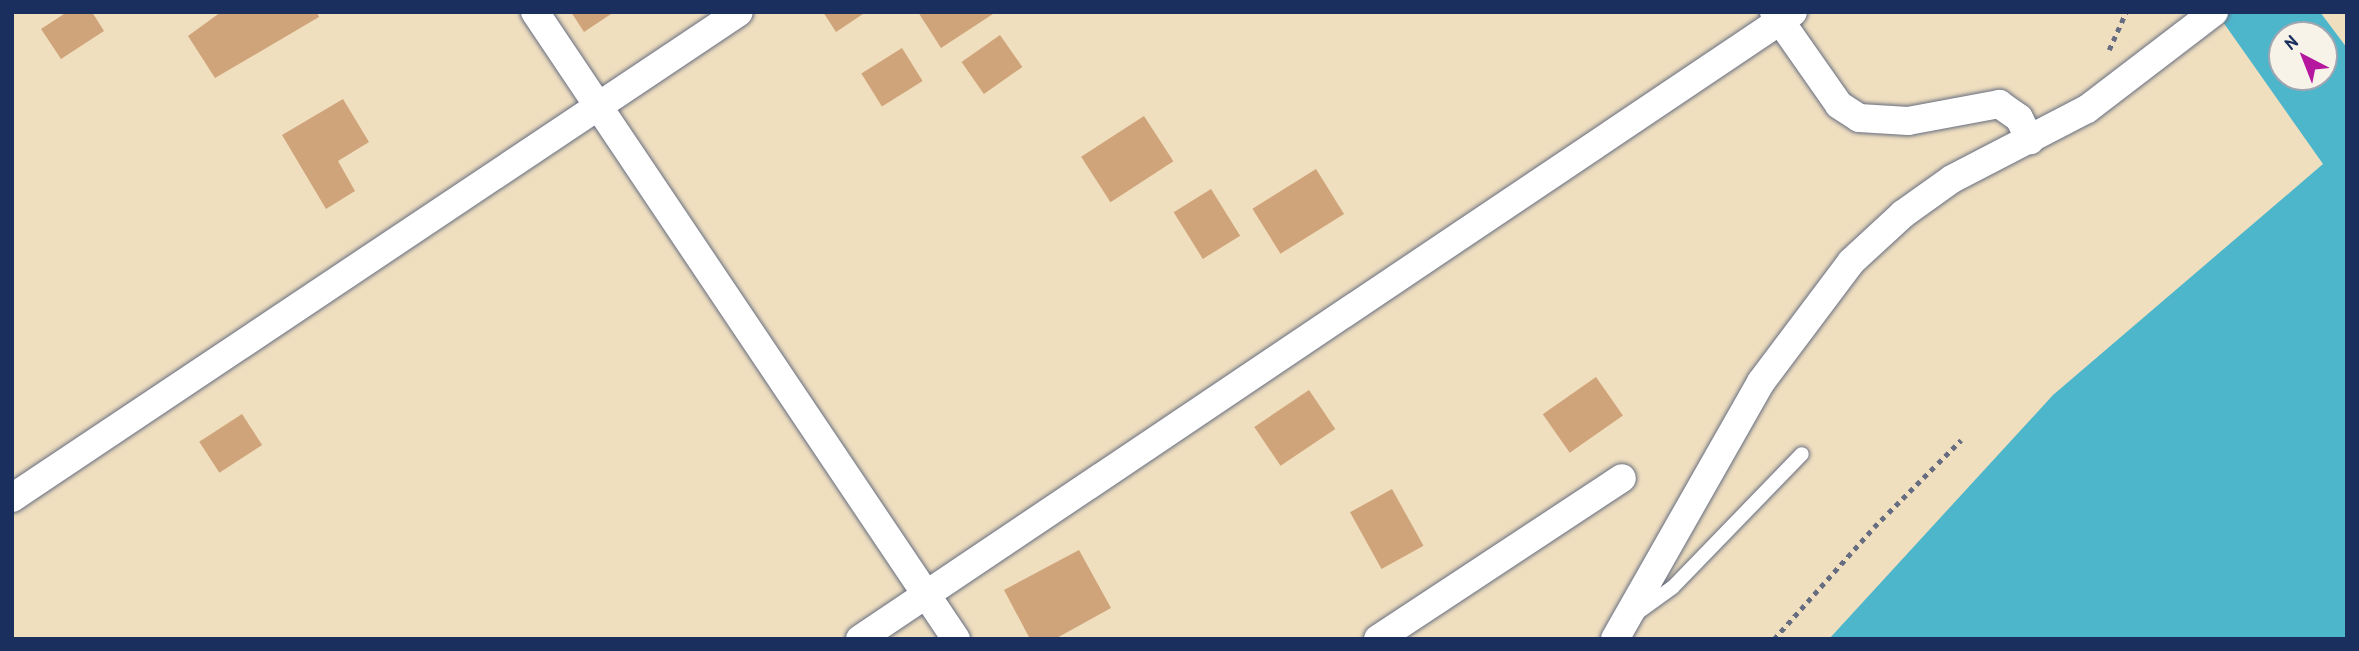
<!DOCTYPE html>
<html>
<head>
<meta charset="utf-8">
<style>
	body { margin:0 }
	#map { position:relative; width:2359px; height:651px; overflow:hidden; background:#f0dfbf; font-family:"Patrick Hand",sans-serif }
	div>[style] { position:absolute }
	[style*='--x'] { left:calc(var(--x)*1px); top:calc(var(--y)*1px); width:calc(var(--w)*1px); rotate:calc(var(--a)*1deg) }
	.water>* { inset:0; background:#4db6cb }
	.building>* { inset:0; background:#d0a47a; transform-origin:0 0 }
	.path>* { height:4.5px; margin-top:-2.25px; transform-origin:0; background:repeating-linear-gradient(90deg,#666d80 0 5px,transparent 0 10px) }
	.roads { filter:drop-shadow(0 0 2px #666d80) drop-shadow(0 0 2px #666d80) }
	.lane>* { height:14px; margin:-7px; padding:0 7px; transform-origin:7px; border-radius:7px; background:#fff }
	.street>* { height:28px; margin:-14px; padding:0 14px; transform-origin:14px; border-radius:14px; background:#fff }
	span { translate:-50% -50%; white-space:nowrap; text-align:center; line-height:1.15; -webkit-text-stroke:6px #f7f3e8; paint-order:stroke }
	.frame { position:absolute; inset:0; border:14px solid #1b2f5e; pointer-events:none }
	.north { position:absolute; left:2268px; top:21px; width:70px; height:70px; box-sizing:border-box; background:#f7f3e8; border:2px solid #9fa5b1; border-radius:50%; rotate:318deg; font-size:19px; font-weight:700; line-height:28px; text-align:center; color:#1b2f5e }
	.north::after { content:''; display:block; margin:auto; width:24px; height:32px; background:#b5179e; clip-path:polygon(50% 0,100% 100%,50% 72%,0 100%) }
</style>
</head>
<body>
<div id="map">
	<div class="water">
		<i style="clip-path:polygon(evenodd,2216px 12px,2320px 12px,2347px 48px,2347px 639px,1829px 639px,2053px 395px,2323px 164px,2216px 12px,2282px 35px,2324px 35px,2324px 77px,2282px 77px,2282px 35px)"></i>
	</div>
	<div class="building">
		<i style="clip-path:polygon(67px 12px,92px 12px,104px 31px,61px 59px,41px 29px)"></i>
		<i style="clip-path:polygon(221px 12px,317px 12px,319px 17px,215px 78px,188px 36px)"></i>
		<i style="clip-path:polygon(571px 12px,614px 12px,584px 32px)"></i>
		<i style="clip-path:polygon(823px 12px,866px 12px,836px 32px)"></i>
		<i style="clip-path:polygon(918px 12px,996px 12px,941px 48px)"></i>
		<i style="left:1000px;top:35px;width:39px;height:47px;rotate:55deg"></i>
		<i style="left:902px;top:48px;width:39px;height:48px;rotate:58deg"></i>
		<i style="clip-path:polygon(343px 99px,369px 142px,338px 161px,355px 191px,326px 209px,282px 135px)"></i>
		<i style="left:1144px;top:116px;width:54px;height:75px;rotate:57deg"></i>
		<i style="left:1316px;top:169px;width:53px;height:75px;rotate:58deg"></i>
		<i style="left:1211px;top:189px;width:55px;height:44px;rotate:58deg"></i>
		<i style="left:1596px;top:377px;width:47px;height:65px;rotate:55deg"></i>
		<i style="left:1309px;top:390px;width:47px;height:66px;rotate:56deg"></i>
		<i style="left:242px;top:414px;width:37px;height:51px;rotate:57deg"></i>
		<i style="left:1392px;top:489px;width:65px;height:48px;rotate:61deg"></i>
		<i style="clip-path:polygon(1079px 550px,1111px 608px,1055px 639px,1030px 639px,1004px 590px)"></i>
	</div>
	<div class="path">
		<i style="--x:2109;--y:50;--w:42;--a:-65.9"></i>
		<i style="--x:1774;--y:639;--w:150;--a:-48.2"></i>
		<i style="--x:1874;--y:527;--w:123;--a:-45"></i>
	</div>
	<div class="roads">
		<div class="lane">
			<i style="--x:1637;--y:613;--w:44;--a:-35.8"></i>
			<i style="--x:1673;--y:587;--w:185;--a:-45.9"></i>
		</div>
		<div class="street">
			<i style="--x:535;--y:12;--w:755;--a:56.12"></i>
			<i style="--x:1774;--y:12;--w:113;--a:55"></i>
			<i style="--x:1839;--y:105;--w:24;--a:33"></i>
			<i style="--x:1859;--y:118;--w:49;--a:3.5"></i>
			<i style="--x:1908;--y:121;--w:93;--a:-10.6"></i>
			<i style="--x:1999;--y:104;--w:24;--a:35"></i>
			<i style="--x:2019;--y:118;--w:25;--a:63"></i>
			<i style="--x:12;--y:498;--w:874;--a:-33.76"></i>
			<i style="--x:860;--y:639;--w:1124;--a:-33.9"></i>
			<i style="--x:1378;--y:639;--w:292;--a:-33.4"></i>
			<i style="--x:1615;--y:639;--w:296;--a:-60.4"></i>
			<i style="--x:1761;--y:382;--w:150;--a:-53.1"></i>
			<i style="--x:1851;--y:262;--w:71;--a:-42.7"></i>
			<i style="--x:1903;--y:214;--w:60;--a:-35.5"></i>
			<i style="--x:1952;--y:179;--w:152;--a:-27.4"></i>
			<i style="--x:2087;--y:109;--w:160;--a:-37.4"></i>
		</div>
	</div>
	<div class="frame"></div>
	<div class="north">N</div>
</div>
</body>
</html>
